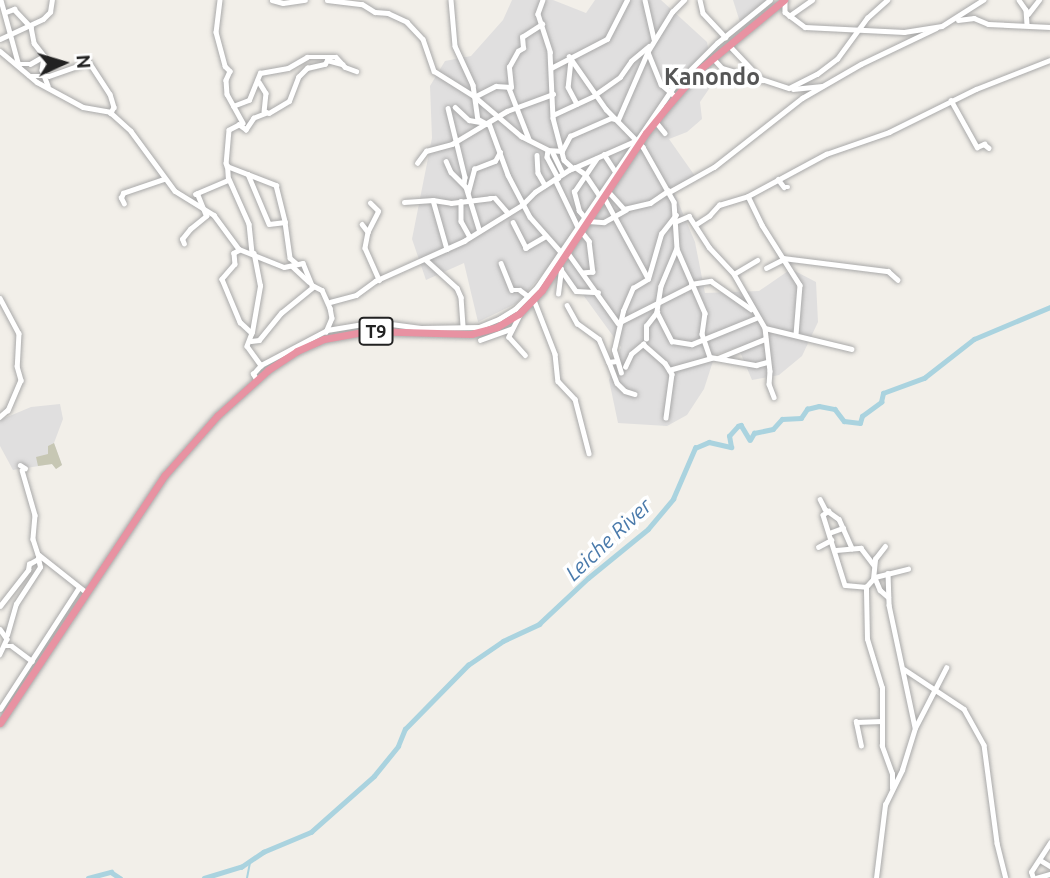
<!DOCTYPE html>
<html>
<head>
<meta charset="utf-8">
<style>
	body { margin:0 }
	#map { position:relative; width:1050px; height:878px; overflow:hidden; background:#f2efe9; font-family:Ubuntu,sans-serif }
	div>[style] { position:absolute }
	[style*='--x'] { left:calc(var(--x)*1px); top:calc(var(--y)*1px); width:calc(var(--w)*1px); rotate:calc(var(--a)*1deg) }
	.residential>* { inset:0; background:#e0dfdf }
	.construction>* { inset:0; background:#c7c7b4 }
	.stream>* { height:2px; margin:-1px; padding:0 1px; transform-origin:1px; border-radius:1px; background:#aad3df }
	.river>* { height:4.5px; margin:-2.25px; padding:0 2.25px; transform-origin:2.25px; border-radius:2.25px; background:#aad3df }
	.roads { filter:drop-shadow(0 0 2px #a9a9a9) drop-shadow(0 0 2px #a9a9a9) }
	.minor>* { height:4.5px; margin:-2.25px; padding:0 2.25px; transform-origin:2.25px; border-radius:2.25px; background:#fff }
	.highway>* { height:7px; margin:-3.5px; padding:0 3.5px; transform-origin:3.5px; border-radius:3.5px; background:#e892a2 }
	span { translate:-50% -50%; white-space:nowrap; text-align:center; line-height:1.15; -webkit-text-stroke:7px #fff; paint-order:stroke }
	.shield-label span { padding:2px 5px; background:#fff; border:2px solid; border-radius:5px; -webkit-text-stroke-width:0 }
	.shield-label { font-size:18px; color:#222; font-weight:700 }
	.water-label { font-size:21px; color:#4a7aab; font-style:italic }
	.quarter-label { font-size:23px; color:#555; font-weight:700 }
	.north { position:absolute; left:28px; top:28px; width:70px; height:70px; -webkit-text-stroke:5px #fff; paint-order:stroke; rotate:86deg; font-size:19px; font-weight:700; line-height:28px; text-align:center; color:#222 }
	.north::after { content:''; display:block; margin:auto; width:24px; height:32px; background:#222; clip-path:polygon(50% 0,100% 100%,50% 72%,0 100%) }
</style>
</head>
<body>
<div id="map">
	<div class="residential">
		<i style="clip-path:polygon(512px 0,553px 0,586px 13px,595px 0,661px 0,707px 42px,712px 70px,711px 86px,700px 102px,702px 119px,687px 132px,669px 139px,695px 176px,673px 190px,695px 242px,705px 293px,759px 291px,791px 269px,816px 282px,818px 322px,802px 356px,779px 375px,752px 380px,738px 347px,715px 355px,704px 389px,687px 415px,667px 426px,618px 423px,609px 380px,621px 347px,581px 292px,546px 270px,517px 303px,478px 322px,464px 263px,426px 280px,412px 239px,432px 138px,430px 86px,445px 61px,471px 56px,503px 20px)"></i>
		<i style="clip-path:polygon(733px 0,767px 0,740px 22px)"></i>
		<i style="clip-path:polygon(60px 404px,63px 419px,54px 443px,62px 465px,56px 469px,52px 464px,13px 470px,0 446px,0 420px,31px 407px)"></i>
	</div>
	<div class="construction">
		<i style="clip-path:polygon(54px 443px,62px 465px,56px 469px,52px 464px,38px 466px,36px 457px,48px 454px,48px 446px)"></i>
	</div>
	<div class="stream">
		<i style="--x:247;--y:878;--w:15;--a:-79"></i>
	</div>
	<div class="river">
		<i style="--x:88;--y:878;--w:24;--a:-15"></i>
		<i style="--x:111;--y:872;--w:11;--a:34"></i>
		<i style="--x:204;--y:878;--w:39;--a:-17"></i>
		<i style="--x:241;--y:867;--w:27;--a:-34"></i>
		<i style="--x:263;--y:852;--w:52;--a:-22.6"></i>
		<i style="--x:311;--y:832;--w:84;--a:-41.6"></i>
		<i style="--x:374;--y:776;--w:38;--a:-51"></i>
		<i style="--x:398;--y:746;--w:18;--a:-68"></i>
		<i style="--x:405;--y:729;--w:90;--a:-45.5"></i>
		<i style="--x:468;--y:665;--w:42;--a:-34.4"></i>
		<i style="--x:503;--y:641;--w:40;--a:-25"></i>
		<i style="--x:539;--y:624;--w:67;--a:-43.2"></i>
		<i style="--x:588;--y:578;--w:77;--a:-39.2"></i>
		<i style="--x:648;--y:529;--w:39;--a:-50"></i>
		<i style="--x:673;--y:499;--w:56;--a:-66.7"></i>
		<i style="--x:695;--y:448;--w:15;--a:-23"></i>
		<i style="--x:709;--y:442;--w:23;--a:13"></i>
		<i style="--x:731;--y:447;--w:11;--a:-100"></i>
		<i style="--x:729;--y:436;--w:13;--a:-48"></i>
		<i style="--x:738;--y:426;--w:3;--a:-18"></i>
		<i style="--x:741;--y:425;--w:17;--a:59"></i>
		<i style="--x:750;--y:440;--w:8;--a:-60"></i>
		<i style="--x:754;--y:433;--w:19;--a:-12"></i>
		<i style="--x:773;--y:429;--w:13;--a:-48"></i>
		<i style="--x:782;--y:419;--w:19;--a:-3"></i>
		<i style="--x:801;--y:418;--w:11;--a:-56"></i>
		<i style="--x:807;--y:409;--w:12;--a:-14"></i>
		<i style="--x:819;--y:406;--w:16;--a:11"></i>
		<i style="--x:835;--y:409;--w:15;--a:53"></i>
		<i style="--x:844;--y:421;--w:16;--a:7"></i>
		<i style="--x:860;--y:423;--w:7;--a:-74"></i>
		<i style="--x:862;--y:416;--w:24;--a:-36"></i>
		<i style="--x:881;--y:402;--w:9;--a:-77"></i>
		<i style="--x:883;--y:393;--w:44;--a:-20.1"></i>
		<i style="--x:924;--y:378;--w:63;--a:-38"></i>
		<i style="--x:974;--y:339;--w:82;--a:-22.8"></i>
	</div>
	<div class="roads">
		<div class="minor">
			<i style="--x:1;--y:0;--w:68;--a:74.7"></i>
			<i style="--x:220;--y:0;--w:32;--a:97"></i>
			<i style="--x:216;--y:32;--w:35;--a:75"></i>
			<i style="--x:225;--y:66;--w:7;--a:45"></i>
			<i style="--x:230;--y:71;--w:10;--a:114"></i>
			<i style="--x:226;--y:80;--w:14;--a:86"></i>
			<i style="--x:227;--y:94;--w:33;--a:61"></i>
			<i style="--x:272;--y:0;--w:11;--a:15"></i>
			<i style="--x:283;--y:3;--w:22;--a:-8"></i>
			<i style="--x:327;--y:0;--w:35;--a:7"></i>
			<i style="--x:362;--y:4;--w:15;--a:32"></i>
			<i style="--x:375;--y:12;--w:13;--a:4"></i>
			<i style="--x:388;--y:13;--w:21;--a:25"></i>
			<i style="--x:407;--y:22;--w:23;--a:47"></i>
			<i style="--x:423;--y:39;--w:34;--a:71"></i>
			<i style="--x:434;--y:71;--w:47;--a:32"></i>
			<i style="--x:474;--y:96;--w:62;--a:40.4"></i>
			<i style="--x:521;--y:136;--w:30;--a:27"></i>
			<i style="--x:548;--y:150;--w:14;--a:4"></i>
			<i style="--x:562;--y:151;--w:17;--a:-62"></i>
			<i style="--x:570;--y:136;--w:45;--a:-23.7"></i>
			<i style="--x:611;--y:118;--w:4;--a:14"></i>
			<i style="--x:451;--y:0;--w:46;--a:85"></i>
			<i style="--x:455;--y:46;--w:43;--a:65.2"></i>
			<i style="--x:473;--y:85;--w:34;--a:82"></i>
			<i style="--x:478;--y:119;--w:10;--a:29"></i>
			<i style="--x:543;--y:0;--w:15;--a:110"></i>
			<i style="--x:538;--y:14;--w:40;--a:72"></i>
			<i style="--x:550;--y:52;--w:66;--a:87.4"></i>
			<i style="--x:553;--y:118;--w:43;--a:75.3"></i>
			<i style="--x:564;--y:160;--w:12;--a:42"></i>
			<i style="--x:645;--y:0;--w:40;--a:77"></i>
			<i style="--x:700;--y:0;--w:13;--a:77"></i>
			<i style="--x:703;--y:13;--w:33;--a:47"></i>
			<i style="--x:785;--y:0;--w:12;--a:90"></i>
			<i style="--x:785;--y:12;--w:25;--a:37"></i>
			<i style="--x:805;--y:27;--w:99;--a:2.9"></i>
			<i style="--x:904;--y:32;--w:38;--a:-9"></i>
			<i style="--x:942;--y:26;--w:49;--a:-32.4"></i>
			<i style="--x:1019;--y:0;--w:12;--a:55"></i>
			<i style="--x:1026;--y:10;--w:15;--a:86"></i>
			<i style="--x:6;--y:12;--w:9;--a:-21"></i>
			<i style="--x:14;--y:9;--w:25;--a:47"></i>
			<i style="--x:31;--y:27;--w:16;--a:79"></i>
			<i style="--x:34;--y:43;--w:16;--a:52"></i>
			<i style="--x:44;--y:56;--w:14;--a:98"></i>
			<i style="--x:42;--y:70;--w:17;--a:69"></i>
			<i style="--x:1028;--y:14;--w:18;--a:-52"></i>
			<i style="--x:789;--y:16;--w:28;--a:-35"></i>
			<i style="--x:958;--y:20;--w:16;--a:-7"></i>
			<i style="--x:974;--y:18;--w:15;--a:23"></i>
			<i style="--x:988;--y:24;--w:62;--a:2.8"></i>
			<i style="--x:0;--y:39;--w:47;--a:-24.9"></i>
			<i style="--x:43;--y:19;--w:10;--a:-45"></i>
			<i style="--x:50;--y:12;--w:12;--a:-81"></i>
			<i style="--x:729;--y:45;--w:47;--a:46.7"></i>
			<i style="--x:761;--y:79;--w:29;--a:18"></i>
			<i style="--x:789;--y:88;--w:31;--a:-27"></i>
			<i style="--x:817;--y:74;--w:25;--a:-37"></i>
			<i style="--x:837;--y:59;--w:51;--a:-53.8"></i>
			<i style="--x:867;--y:18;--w:27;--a:-42"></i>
			<i style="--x:0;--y:51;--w:48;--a:40"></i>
			<i style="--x:37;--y:82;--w:52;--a:28.5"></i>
			<i style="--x:83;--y:107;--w:27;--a:10"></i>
			<i style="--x:110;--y:112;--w:28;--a:42"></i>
			<i style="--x:131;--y:131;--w:74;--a:53.7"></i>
			<i style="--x:175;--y:191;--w:46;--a:31.6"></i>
			<i style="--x:214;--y:215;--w:42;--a:53.7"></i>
			<i style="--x:239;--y:249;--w:48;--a:21.8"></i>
			<i style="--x:284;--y:267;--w:19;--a:-12"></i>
			<i style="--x:303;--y:263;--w:24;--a:68"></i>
			<i style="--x:312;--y:285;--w:11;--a:27"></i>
			<i style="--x:322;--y:290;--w:20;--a:66"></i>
			<i style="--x:330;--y:308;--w:10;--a:79"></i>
			<i style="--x:332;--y:318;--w:15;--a:113"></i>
			<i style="--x:648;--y:52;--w:35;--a:68"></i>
			<i style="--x:661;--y:84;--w:20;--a:41"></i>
			<i style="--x:569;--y:56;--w:65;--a:55.1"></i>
			<i style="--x:606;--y:109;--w:53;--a:45.8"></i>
			<i style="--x:643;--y:147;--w:63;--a:60.6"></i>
			<i style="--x:674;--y:202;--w:46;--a:86.3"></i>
			<i style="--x:677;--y:248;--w:41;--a:112.8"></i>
			<i style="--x:661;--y:286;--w:26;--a:99"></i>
			<i style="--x:657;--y:312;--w:33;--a:63"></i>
			<i style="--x:672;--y:341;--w:20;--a:9"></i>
			<i style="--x:692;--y:344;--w:69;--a:-22.1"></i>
			<i style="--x:713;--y:58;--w:13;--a:48"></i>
			<i style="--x:722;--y:68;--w:42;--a:16.7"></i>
			<i style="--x:571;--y:60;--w:27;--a:96"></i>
			<i style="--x:568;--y:87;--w:19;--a:62"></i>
			<i style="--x:17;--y:64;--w:13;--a:0"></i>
			<i style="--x:30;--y:64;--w:16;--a:-30"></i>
			<i style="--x:551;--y:68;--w:63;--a:-27.4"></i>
			<i style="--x:607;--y:39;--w:44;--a:-62.9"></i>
			<i style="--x:29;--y:76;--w:20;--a:0"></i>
			<i style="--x:49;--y:76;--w:42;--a:-19.3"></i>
			<i style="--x:89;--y:62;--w:38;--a:57"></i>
			<i style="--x:110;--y:94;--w:14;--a:73"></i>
			<i style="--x:114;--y:107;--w:7;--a:117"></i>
			<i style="--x:259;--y:82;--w:13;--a:58"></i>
			<i style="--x:266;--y:93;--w:18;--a:96"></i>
			<i style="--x:264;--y:111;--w:5;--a:22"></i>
			<i style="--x:269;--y:113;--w:23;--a:-31"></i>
			<i style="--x:289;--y:101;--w:26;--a:-69"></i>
			<i style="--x:298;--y:77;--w:13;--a:-45"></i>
			<i style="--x:307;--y:68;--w:18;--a:-13"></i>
			<i style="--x:325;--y:64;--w:4;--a:-63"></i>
			<i style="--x:327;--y:60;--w:16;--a:15"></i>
			<i style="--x:509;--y:88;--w:55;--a:68.6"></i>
			<i style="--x:793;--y:89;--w:29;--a:-6"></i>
			<i style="--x:596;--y:94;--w:29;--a:-35"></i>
			<i style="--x:620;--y:77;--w:19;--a:-55"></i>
			<i style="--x:631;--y:61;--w:23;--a:-40"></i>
			<i style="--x:476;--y:96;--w:22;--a:-27"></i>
			<i style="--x:496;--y:86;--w:15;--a:4"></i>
			<i style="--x:511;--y:87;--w:20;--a:-96"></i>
			<i style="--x:509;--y:67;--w:18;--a:-61"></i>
			<i style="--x:518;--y:51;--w:6;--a:-31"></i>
			<i style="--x:523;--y:48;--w:11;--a:-95"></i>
			<i style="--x:522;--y:37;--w:24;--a:-33"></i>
			<i style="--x:951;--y:100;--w:54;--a:61"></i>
			<i style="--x:977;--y:147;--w:8;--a:-23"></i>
			<i style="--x:984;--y:144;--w:6;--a:39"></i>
			<i style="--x:233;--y:106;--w:17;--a:-21"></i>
			<i style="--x:249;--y:100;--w:29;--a:-68"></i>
			<i style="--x:260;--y:73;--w:28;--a:-10"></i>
			<i style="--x:288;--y:68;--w:22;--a:-30"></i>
			<i style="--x:307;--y:57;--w:29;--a:0"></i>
			<i style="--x:336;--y:57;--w:13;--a:48"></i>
			<i style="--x:345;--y:67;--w:12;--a:20"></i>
			<i style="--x:455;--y:107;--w:19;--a:43"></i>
			<i style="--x:469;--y:120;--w:11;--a:10"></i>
			<i style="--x:448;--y:108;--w:71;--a:76.2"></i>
			<i style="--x:465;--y:177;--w:7;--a:98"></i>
			<i style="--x:267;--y:113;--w:14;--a:159"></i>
			<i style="--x:254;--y:118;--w:14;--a:124"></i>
			<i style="--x:246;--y:130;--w:9;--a:-144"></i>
			<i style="--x:239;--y:125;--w:11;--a:153"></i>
			<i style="--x:229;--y:130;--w:33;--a:95"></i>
			<i style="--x:226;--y:163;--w:3;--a:72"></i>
			<i style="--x:227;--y:166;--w:53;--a:21.2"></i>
			<i style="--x:276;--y:185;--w:38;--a:76"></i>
			<i style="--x:553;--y:115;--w:47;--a:-24.9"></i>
			<i style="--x:618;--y:120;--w:75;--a:-66.5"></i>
			<i style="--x:648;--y:51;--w:46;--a:-58.4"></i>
			<i style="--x:672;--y:12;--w:17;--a:-45"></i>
			<i style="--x:656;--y:122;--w:14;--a:51"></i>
			<i style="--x:489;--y:123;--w:55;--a:69.9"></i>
			<i style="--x:508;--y:175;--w:47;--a:62.4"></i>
			<i style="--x:530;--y:217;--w:47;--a:48.5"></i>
			<i style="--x:548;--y:150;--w:7;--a:98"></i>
			<i style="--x:547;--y:157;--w:24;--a:62"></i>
			<i style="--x:552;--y:151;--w:25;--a:64"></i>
			<i style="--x:604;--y:154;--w:20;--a:57"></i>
			<i style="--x:537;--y:155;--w:18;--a:87"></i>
			<i style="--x:538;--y:173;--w:14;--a:60"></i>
			<i style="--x:446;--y:161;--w:12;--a:66"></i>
			<i style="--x:451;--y:172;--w:21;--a:45"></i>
			<i style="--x:466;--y:187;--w:44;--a:72.8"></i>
			<i style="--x:417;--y:163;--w:15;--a:-53"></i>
			<i style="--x:426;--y:151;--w:27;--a:-15"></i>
			<i style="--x:452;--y:144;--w:64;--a:-31"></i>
			<i style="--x:507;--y:111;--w:49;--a:-20.3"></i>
			<i style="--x:575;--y:167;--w:12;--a:35"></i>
			<i style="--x:585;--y:174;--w:25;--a:56"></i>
			<i style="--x:599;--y:195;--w:5;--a:22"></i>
			<i style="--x:604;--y:197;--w:92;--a:61.5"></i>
			<i style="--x:248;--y:174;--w:54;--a:67.2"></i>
			<i style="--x:269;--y:224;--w:16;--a:-7"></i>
			<i style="--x:285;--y:222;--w:36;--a:82"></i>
			<i style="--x:290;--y:258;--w:8;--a:40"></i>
			<i style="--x:229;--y:179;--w:49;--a:66"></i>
			<i style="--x:249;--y:224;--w:28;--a:84"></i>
			<i style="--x:555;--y:179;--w:51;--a:64.4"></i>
			<i style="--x:778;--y:179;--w:10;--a:53"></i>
			<i style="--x:784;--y:187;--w:4;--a:0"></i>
			<i style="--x:608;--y:191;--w:24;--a:48"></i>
			<i style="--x:624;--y:209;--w:27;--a:-13"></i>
			<i style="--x:650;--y:203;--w:22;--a:-34"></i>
			<i style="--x:468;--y:192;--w:24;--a:-75"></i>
			<i style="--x:474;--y:169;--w:22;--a:-21"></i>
			<i style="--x:495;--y:161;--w:10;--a:-61"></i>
			<i style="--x:669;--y:192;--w:51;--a:-29.1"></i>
			<i style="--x:714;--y:167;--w:112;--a:-38.1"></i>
			<i style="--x:802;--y:98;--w:68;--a:-30"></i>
			<i style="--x:861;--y:64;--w:83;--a:-25.6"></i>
			<i style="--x:195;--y:194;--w:36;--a:-23"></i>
			<i style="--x:228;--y:180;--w:14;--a:-94"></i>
			<i style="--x:748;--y:196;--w:32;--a:64"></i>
			<i style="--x:762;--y:225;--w:71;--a:57.7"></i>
			<i style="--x:800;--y:285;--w:50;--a:94.6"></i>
			<i style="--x:433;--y:200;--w:51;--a:74.1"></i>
			<i style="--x:461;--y:201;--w:20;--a:90"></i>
			<i style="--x:461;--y:221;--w:18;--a:61"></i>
			<i style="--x:404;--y:202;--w:29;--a:-4"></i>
			<i style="--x:433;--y:200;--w:18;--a:9"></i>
			<i style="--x:451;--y:203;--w:39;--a:-7"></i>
			<i style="--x:490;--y:198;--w:5;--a:0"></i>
			<i style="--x:495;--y:198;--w:20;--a:49"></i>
			<i style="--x:124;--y:204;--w:7;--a:-117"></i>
			<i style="--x:121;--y:198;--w:5;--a:-68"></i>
			<i style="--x:123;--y:193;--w:43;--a:-18.9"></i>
			<i style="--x:584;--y:217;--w:8;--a:-130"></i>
			<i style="--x:579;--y:211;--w:20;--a:-105"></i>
			<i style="--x:574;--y:192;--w:40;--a:-56"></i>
			<i style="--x:588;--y:221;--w:16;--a:4"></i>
			<i style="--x:604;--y:222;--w:25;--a:-29"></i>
			<i style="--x:677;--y:221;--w:13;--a:-23"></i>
			<i style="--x:689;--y:216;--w:37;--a:57"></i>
			<i style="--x:709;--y:247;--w:37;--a:47"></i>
			<i style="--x:734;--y:274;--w:62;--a:60.1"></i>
			<i style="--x:765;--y:328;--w:43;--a:83.4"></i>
			<i style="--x:770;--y:371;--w:13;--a:94"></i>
			<i style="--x:769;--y:384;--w:14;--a:69"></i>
			<i style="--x:513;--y:222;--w:29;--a:63"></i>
			<i style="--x:362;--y:224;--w:10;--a:53"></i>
			<i style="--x:368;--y:232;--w:16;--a:101"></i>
			<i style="--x:365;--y:248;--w:35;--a:66"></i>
			<i style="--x:695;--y:225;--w:17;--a:-33"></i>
			<i style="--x:709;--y:216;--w:15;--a:-48"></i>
			<i style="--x:719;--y:205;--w:30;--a:-17"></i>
			<i style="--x:748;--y:196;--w:89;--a:-28.3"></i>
			<i style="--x:826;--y:154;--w:67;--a:-19.2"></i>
			<i style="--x:889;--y:132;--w:97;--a:-26.3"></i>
			<i style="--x:976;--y:89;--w:79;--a:-21.4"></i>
			<i style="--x:368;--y:231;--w:22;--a:-63"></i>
			<i style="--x:378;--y:211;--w:11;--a:-135"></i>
			<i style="--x:581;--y:231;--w:13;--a:51"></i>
			<i style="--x:589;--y:241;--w:31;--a:83"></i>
			<i style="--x:593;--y:272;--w:10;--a:174"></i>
			<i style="--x:184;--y:244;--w:5;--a:-112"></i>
			<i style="--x:182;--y:239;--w:13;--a:-51"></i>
			<i style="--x:190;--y:229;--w:21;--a:-39"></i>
			<i style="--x:206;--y:216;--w:24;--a:-112"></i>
			<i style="--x:525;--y:248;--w:24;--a:-30"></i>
			<i style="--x:677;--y:249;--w:70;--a:66.4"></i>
			<i style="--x:705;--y:313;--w:21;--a:98"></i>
			<i style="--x:702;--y:334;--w:24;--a:71"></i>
			<i style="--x:710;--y:357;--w:47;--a:9.9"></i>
			<i style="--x:756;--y:365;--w:11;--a:-15"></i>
			<i style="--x:240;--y:250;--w:7;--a:153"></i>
			<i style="--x:234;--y:253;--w:11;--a:85"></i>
			<i style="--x:235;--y:264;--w:20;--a:131"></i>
			<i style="--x:222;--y:279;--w:47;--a:67.3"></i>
			<i style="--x:240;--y:322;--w:16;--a:43"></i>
			<i style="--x:252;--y:333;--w:14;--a:111"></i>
			<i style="--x:247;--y:346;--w:24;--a:54"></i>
			<i style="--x:568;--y:253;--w:86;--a:54.5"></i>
			<i style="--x:618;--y:323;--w:82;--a:-26.9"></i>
			<i style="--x:783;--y:258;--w:106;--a:7.1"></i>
			<i style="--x:888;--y:271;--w:13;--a:42"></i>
			<i style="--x:425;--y:259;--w:43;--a:42.2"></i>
			<i style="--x:457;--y:288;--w:10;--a:66"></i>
			<i style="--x:461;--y:297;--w:30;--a:86"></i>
			<i style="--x:501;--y:263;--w:29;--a:68"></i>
			<i style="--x:512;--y:290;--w:8;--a:0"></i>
			<i style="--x:520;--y:290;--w:10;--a:37"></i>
			<i style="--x:292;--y:266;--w:23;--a:43"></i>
			<i style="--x:766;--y:268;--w:20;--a:-27"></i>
			<i style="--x:562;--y:271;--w:24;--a:55"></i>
			<i style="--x:576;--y:291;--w:22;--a:3"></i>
			<i style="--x:734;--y:274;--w:27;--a:-31"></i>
			<i style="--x:691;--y:284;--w:20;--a:-9"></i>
			<i style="--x:711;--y:281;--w:49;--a:35"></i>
			<i style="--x:558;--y:294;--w:25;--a:-83"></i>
			<i style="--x:0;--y:298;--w:40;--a:62"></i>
			<i style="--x:19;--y:333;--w:33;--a:93"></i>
			<i style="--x:17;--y:366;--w:15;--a:74"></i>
			<i style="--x:21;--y:380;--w:33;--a:113"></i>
			<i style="--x:8;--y:410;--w:11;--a:139"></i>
			<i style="--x:534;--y:300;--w:58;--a:68.7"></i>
			<i style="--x:555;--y:354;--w:27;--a:84"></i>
			<i style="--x:558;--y:381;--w:25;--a:47"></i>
			<i style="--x:575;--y:399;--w:56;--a:75.5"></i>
			<i style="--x:330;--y:302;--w:27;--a:-15"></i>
			<i style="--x:356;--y:295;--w:24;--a:-36"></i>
			<i style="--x:375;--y:281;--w:98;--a:-24.2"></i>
			<i style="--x:464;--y:241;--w:68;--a:-31.8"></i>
			<i style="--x:522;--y:205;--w:18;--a:-45"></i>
			<i style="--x:535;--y:192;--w:40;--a:-32.9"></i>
			<i style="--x:569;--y:170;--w:72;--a:-23.7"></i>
			<i style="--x:567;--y:305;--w:21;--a:61"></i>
			<i style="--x:577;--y:323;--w:27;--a:36"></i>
			<i style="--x:599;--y:339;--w:25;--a:67"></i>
			<i style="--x:609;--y:362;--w:7;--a:-8"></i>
			<i style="--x:521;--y:313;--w:27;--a:117"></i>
			<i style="--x:509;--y:337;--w:24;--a:48"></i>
			<i style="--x:765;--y:328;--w:89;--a:13.6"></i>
			<i style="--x:252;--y:332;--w:47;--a:-80.1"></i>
			<i style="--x:260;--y:286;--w:33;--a:-101"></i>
			<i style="--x:646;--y:339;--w:13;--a:-90"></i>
			<i style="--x:646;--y:326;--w:18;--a:-52"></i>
			<i style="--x:480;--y:340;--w:33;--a:-20"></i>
			<i style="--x:251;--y:341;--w:8;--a:-7"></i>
			<i style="--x:259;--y:340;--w:35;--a:-51"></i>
			<i style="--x:281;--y:313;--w:41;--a:-39.1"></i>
			<i style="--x:718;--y:358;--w:51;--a:-22"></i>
			<i style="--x:609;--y:362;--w:22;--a:69"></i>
			<i style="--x:617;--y:383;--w:11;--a:45"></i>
			<i style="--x:625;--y:391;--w:10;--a:17"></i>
			<i style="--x:625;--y:367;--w:14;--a:-65"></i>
			<i style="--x:631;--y:354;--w:16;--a:-40"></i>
			<i style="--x:643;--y:344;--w:29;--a:41"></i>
			<i style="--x:665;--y:363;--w:13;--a:58"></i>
			<i style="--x:672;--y:374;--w:44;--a:97.8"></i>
			<i style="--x:669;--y:370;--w:44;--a:-15.9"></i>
			<i style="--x:621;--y:373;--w:24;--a:-107"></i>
			<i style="--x:614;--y:350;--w:40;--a:-77"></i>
			<i style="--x:623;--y:311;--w:25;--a:-67"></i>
			<i style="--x:633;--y:288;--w:17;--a:-31"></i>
			<i style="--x:648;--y:279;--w:47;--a:-73.9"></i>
			<i style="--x:661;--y:234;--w:24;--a:-52"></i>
			<i style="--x:256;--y:379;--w:6;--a:-121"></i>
			<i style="--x:253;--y:374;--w:12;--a:-48"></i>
			<i style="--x:261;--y:365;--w:75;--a:-27.9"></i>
			<i style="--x:327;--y:330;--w:50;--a:-9.3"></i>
			<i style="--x:376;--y:322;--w:45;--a:7.6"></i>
			<i style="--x:421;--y:328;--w:58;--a:-1"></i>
			<i style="--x:479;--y:327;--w:22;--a:-22"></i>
			<i style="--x:499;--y:319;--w:19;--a:-32"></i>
			<i style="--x:515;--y:309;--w:31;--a:-45"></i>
			<i style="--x:537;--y:287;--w:243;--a:-55.7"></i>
			<i style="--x:674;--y:86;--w:61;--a:-45"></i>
			<i style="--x:717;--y:43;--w:68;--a:-39.1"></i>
			<i style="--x:20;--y:465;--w:6;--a:31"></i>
			<i style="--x:22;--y:470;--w:47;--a:73.9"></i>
			<i style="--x:35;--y:515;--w:24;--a:95"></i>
			<i style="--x:33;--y:539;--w:16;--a:72"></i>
			<i style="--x:38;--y:554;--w:61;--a:38.4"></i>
			<i style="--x:820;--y:499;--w:11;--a:63"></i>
			<i style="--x:825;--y:509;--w:17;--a:36"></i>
			<i style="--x:839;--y:519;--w:32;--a:66"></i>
			<i style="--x:829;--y:511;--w:7;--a:146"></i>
			<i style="--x:823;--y:515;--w:73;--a:72.6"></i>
			<i style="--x:845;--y:585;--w:21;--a:5"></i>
			<i style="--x:829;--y:533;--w:15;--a:-20"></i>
			<i style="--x:818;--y:547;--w:15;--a:-28"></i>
			<i style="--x:836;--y:550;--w:25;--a:-5"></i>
			<i style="--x:861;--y:548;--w:21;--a:53"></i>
			<i style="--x:888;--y:573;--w:32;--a:88"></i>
			<i style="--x:889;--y:605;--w:125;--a:78"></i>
			<i style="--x:875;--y:578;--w:13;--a:67"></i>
			<i style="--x:880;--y:590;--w:11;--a:41"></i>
			<i style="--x:873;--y:579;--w:20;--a:-84"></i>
			<i style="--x:875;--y:559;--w:16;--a:-52"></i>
			<i style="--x:0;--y:606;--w:46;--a:-52.1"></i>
			<i style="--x:28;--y:570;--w:6;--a:-81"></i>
			<i style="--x:29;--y:564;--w:13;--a:-29"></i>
			<i style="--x:0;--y:629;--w:12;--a:55"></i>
			<i style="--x:7;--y:639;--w:17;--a:115"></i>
			<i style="--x:7;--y:635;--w:32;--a:-74"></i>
			<i style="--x:16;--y:604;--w:44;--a:-57"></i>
			<i style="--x:40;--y:567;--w:9;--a:-103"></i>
			<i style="--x:4;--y:646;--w:8;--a:0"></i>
			<i style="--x:12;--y:646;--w:25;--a:37"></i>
			<i style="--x:904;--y:669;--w:72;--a:33.7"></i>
			<i style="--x:964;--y:709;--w:41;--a:60.9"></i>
			<i style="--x:984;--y:745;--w:99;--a:82.4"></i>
			<i style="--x:997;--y:843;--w:36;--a:76"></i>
			<i style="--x:0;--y:709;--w:143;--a:-57"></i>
			<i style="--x:861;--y:746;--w:25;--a:-102"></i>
			<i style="--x:856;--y:722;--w:26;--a:-2"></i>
			<i style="--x:892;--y:788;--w:14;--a:-90"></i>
			<i style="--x:892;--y:774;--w:30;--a:-110"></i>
			<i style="--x:882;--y:746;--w:58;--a:-90"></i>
			<i style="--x:882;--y:688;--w:51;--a:-107"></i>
			<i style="--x:867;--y:639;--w:47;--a:-91.2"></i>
			<i style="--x:866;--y:592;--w:5;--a:-90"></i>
			<i style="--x:866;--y:587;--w:13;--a:-48"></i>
			<i style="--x:875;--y:577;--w:34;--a:-14"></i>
			<i style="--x:1040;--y:860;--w:12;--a:31"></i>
			<i style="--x:876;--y:878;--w:74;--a:-83"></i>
			<i style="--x:885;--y:805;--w:39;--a:-64"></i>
			<i style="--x:902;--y:770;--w:44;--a:-72.8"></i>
			<i style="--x:915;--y:728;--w:68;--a:-62.7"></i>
			<i style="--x:1033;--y:878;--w:6;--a:-108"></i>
			<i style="--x:1031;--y:872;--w:35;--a:-57"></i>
			<i style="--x:1036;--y:878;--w:15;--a:-16"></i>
		</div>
		<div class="highway">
			<i style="--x:0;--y:723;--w:298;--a:-56.4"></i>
			<i style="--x:165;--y:475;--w:79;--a:-48.6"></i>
			<i style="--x:217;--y:416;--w:69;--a:-42"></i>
			<i style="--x:268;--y:370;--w:35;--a:-33"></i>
			<i style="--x:297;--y:351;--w:30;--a:-24"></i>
			<i style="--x:324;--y:339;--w:45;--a:-10.3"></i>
			<i style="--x:368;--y:331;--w:103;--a:1.7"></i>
			<i style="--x:471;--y:334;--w:27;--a:-15"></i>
			<i style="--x:497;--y:327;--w:26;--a:-31"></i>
			<i style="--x:519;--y:314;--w:33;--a:-46"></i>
			<i style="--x:542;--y:290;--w:188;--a:-56.5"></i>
			<i style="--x:646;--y:133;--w:33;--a:-51"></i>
			<i style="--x:667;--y:107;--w:50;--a:-49"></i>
			<i style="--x:700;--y:69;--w:109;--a:-39.4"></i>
		</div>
	</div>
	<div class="shield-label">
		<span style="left:376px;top:331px">T9</span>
	</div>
	<div class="water-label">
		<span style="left:608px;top:539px;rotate:-43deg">Leiche River</span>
	</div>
	<div class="quarter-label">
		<span style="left:712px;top:77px">Kanondo</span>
	</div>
	<div class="north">N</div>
</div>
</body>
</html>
